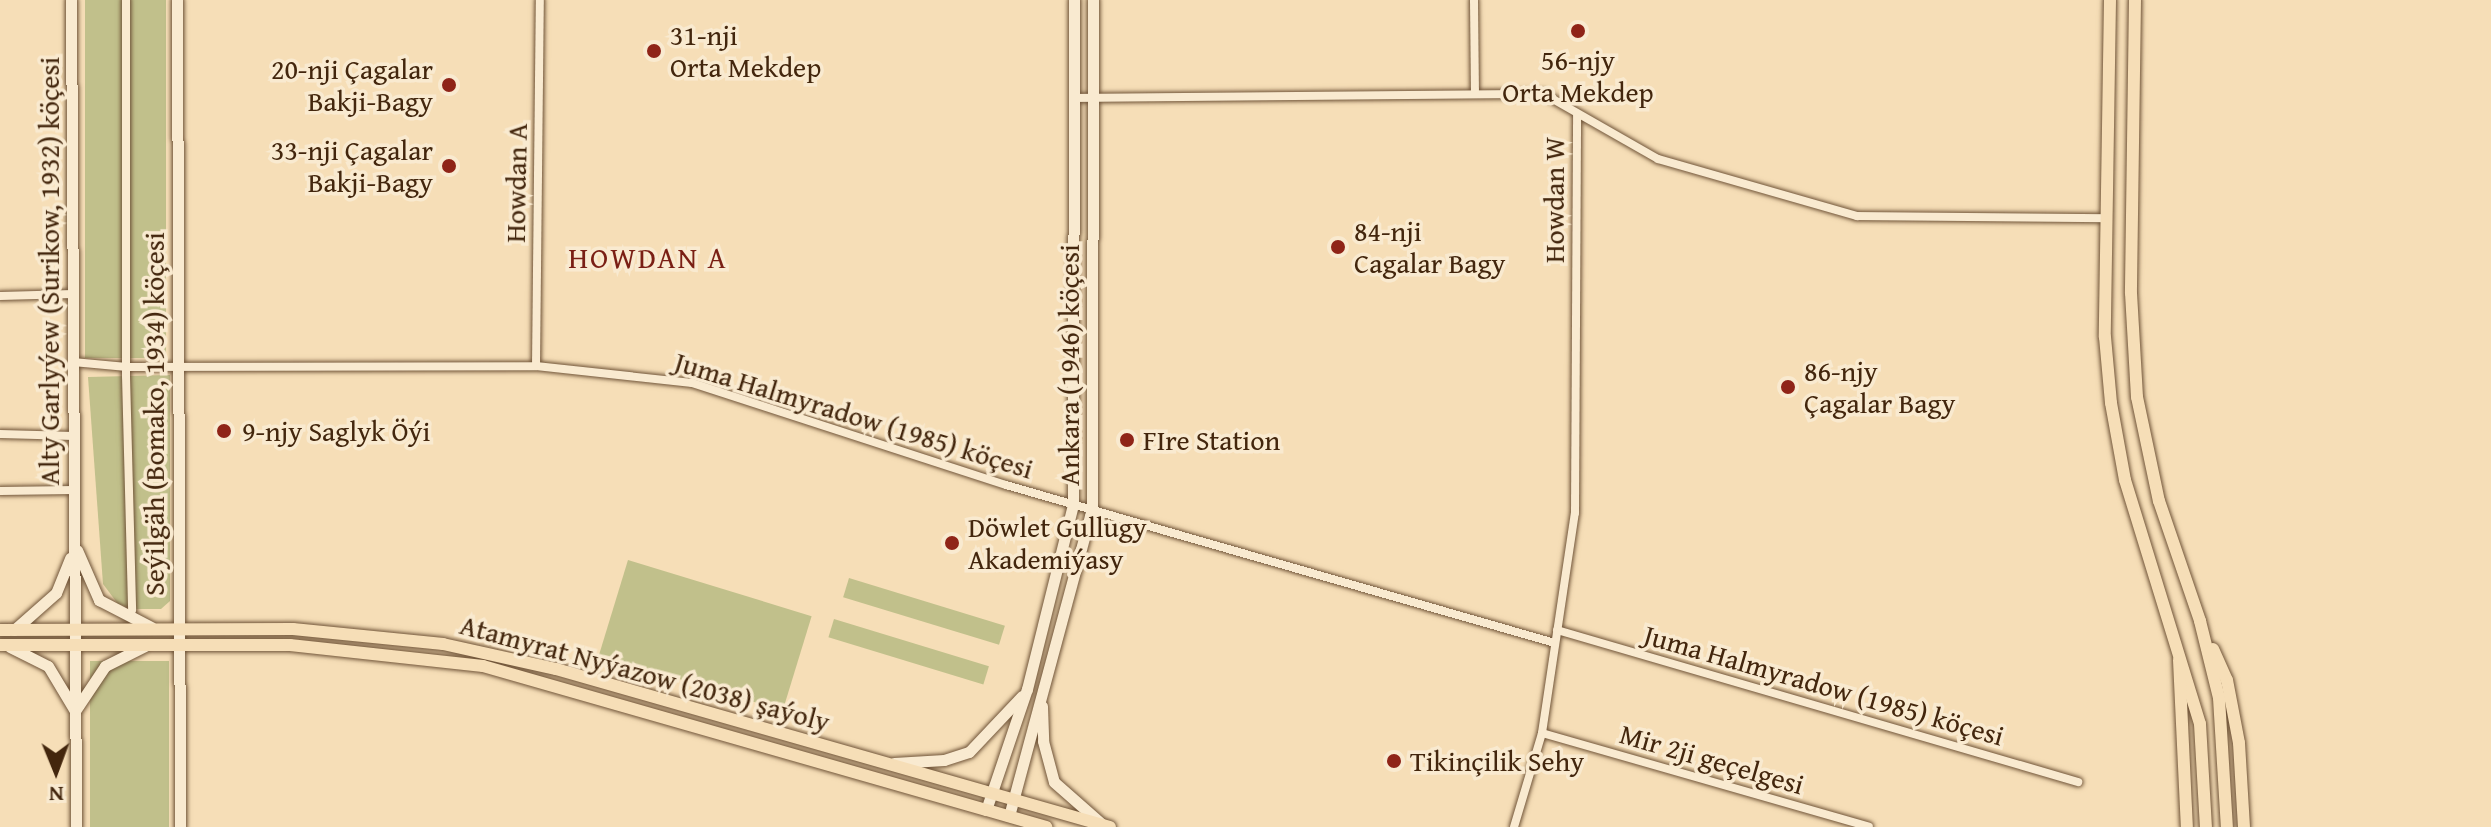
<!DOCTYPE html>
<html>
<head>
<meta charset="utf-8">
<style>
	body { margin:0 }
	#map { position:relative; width:2491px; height:827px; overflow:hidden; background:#f6deb7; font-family:"Gentium Book Plus",serif }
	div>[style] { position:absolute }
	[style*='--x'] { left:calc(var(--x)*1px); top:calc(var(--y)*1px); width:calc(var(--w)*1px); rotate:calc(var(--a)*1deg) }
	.green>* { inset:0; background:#c1c08b; transform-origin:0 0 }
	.roads { filter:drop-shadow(0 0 2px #705438) drop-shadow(0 0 2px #705438) }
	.street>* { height:8px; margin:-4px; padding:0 4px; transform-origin:4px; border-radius:4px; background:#f9ead0 }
	.secondary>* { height:11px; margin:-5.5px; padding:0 5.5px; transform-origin:5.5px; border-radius:5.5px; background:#f9ead0 }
	.primary>* { height:12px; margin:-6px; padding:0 6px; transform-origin:6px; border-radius:6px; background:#f6deb7 }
	.dots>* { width:22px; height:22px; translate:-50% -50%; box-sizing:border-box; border:4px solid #f9ead0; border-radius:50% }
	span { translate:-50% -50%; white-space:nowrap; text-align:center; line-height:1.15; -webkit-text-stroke:7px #f9ead0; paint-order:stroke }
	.poi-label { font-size:28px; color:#43260d }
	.left { translate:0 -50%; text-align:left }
	.right { translate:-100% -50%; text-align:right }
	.street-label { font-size:28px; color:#43260d }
	.neighbourhood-label { font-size:30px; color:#7a1f14; letter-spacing:2px }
	.north { position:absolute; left:16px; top:731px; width:80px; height:80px; -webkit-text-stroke:6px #f9ead0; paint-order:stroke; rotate:179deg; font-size:22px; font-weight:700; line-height:32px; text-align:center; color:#43260d }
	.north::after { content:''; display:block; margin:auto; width:28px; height:36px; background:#43260d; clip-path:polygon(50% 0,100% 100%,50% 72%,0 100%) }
</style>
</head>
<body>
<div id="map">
	<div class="green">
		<i style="left:85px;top:0;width:81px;height:358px"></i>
		<i style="clip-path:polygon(170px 375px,170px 601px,161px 609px,133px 609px,118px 604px,103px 584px,88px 377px)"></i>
		<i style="left:628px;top:560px;width:192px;height:99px;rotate:17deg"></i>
		<i style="left:849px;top:578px;width:163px;height:20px;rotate:17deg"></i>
		<i style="left:834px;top:619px;width:162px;height:19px;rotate:17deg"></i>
		<i style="left:90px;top:661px;width:79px;height:166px"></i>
	</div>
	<div class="roads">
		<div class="street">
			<i style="--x:126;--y:0;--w:376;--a:90"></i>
			<i style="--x:126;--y:376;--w:234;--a:88.5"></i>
			<i style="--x:1474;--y:0;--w:93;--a:89.4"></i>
			<i style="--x:1075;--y:98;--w:469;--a:-0.5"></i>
			<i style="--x:1544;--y:94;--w:131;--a:29.7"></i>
			<i style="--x:1658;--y:159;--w:207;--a:16"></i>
			<i style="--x:1857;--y:216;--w:249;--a:0.5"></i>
			<i style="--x:0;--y:296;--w:73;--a:-1.6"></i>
			<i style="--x:73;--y:362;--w:54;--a:5.3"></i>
			<i style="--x:127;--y:367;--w:409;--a:-0.1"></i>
			<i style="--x:536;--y:366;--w:157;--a:6.2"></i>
			<i style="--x:692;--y:383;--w:330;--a:18"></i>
			<i style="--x:1006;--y:485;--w:571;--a:16.06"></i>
			<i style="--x:536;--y:366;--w:366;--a:-89.4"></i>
			<i style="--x:0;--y:434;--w:74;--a:1.5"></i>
			<i style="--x:0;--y:491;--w:74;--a:-0.8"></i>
			<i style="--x:1557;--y:630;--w:543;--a:16.26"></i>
			<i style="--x:1542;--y:733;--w:340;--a:16"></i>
			<i style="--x:1514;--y:827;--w:98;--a:-73.4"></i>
			<i style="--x:1542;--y:733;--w:222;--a:-81.5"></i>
			<i style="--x:1575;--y:513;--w:398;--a:-89.7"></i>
		</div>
		<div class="secondary">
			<i style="--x:71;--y:0;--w:827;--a:89.65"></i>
			<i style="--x:177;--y:0;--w:827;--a:89.79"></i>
			<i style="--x:77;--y:550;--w:55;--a:66.3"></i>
			<i style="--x:99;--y:600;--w:59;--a:27.4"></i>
			<i style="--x:14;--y:630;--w:56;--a:-41.4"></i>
			<i style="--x:56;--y:593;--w:38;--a:-68"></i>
			<i style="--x:10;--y:647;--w:42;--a:26.6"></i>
			<i style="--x:48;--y:666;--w:52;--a:59"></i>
			<i style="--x:1042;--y:706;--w:35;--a:88"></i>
			<i style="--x:1043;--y:741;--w:42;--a:75"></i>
			<i style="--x:1054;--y:782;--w:65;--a:41.3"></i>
			<i style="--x:75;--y:711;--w:54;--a:-56.3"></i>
			<i style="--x:105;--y:666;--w:45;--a:-26.6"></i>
			<i style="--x:894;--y:763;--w:50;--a:-3.4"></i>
			<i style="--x:944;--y:760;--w:26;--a:-18"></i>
			<i style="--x:969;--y:752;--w:77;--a:-46.6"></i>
			<i style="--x:986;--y:810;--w:128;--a:-71.3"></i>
			<i style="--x:1027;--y:689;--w:191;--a:-76"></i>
			<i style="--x:1073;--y:504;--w:504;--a:-89.89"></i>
			<i style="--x:1009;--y:816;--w:318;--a:-74.9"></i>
			<i style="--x:1092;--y:509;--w:509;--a:-89.89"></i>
		</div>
		<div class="primary">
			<i style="--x:2110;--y:0;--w:337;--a:90.9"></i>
			<i style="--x:2105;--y:337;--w:66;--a:84.8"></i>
			<i style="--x:2111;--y:403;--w:78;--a:79.7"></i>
			<i style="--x:2125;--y:480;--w:255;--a:72.9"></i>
			<i style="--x:2200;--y:724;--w:103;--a:86.7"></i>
			<i style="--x:2135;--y:0;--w:293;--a:90.8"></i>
			<i style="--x:2131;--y:293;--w:104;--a:86.7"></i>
			<i style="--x:2137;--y:397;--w:106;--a:78.1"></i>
			<i style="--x:2159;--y:501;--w:127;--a:71.1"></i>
			<i style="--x:2200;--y:621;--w:79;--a:76.1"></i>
			<i style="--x:2219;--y:698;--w:129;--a:86.5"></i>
			<i style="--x:0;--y:630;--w:293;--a:-0.2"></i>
			<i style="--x:293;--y:629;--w:151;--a:5.7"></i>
			<i style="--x:443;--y:644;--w:116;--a:12.5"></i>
			<i style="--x:556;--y:669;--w:576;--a:15.92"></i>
			<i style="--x:0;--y:645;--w:290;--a:0"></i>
			<i style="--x:290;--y:645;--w:194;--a:6.2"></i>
			<i style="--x:483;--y:666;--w:586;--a:15.96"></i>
			<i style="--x:2213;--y:649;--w:34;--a:66"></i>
			<i style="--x:2227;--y:680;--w:64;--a:79.2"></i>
			<i style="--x:2239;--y:743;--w:84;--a:86.6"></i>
			<i style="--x:2179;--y:660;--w:167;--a:87.3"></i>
		</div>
	</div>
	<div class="dots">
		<i style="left:1578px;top:31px;background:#8f2418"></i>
		<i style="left:654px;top:51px;background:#8f2418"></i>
		<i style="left:449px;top:85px;background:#8f2418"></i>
		<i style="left:449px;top:166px;background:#8f2418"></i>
		<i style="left:1338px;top:247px;background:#8f2418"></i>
		<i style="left:1788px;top:387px;background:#8f2418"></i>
		<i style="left:224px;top:431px;background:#8f2418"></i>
		<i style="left:1127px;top:440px;background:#8f2418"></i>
		<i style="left:952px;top:543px;background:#8f2418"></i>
		<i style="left:1394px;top:761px;background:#8f2418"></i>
	</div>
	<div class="poi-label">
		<span class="left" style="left:670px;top:51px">31-nji<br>Orta Mekdep</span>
		<span style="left:1578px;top:76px">56-njy<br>Orta Mekdep</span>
		<span class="right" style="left:433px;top:85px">20-nji Çagalar<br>Bakji-Bagy</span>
		<span class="right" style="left:433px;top:166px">33-nji Çagalar<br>Bakji-Bagy</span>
		<span class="left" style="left:1354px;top:247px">84-nji<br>Cagalar Bagy</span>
		<span class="left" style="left:1804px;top:387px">86-njy<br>Çagalar Bagy</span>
		<span class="left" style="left:242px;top:431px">9-njy Saglyk Öýi</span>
		<span class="left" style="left:1143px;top:440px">FIre Station</span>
		<span class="left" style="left:968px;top:543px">Döwlet Gullugy<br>Akademiýasy</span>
		<span class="left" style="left:1410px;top:761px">Tikinçilik Sehy</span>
	</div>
	<div class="street-label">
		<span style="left:516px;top:183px;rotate:-89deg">Howdan A</span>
		<span style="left:1554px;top:200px;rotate:-90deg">Howdan W</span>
		<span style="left:49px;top:271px;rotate:-90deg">Alty Garlyýew (Surikow, 1932) köçesi</span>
		<span style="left:1069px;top:365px;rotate:-90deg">Ankara (1946) köçesi</span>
		<span style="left:154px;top:414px;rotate:-90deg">Seýilgäh (Bomako, 1934) köçesi</span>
		<span style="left:854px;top:415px;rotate:17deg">Juma Halmyradow (1985) köçesi</span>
		<span style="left:645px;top:673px;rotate:15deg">Atamyrat Nyýazow (2038) şaýoly</span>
		<span style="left:1824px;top:685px;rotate:16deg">Juma Halmyradow (1985) köçesi</span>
		<span style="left:1712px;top:759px;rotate:16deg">Mir 2ji geçelgesi</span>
	</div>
	<div class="neighbourhood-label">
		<span style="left:648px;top:257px">HOWDAN A</span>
	</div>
	<div class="north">N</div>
</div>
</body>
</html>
